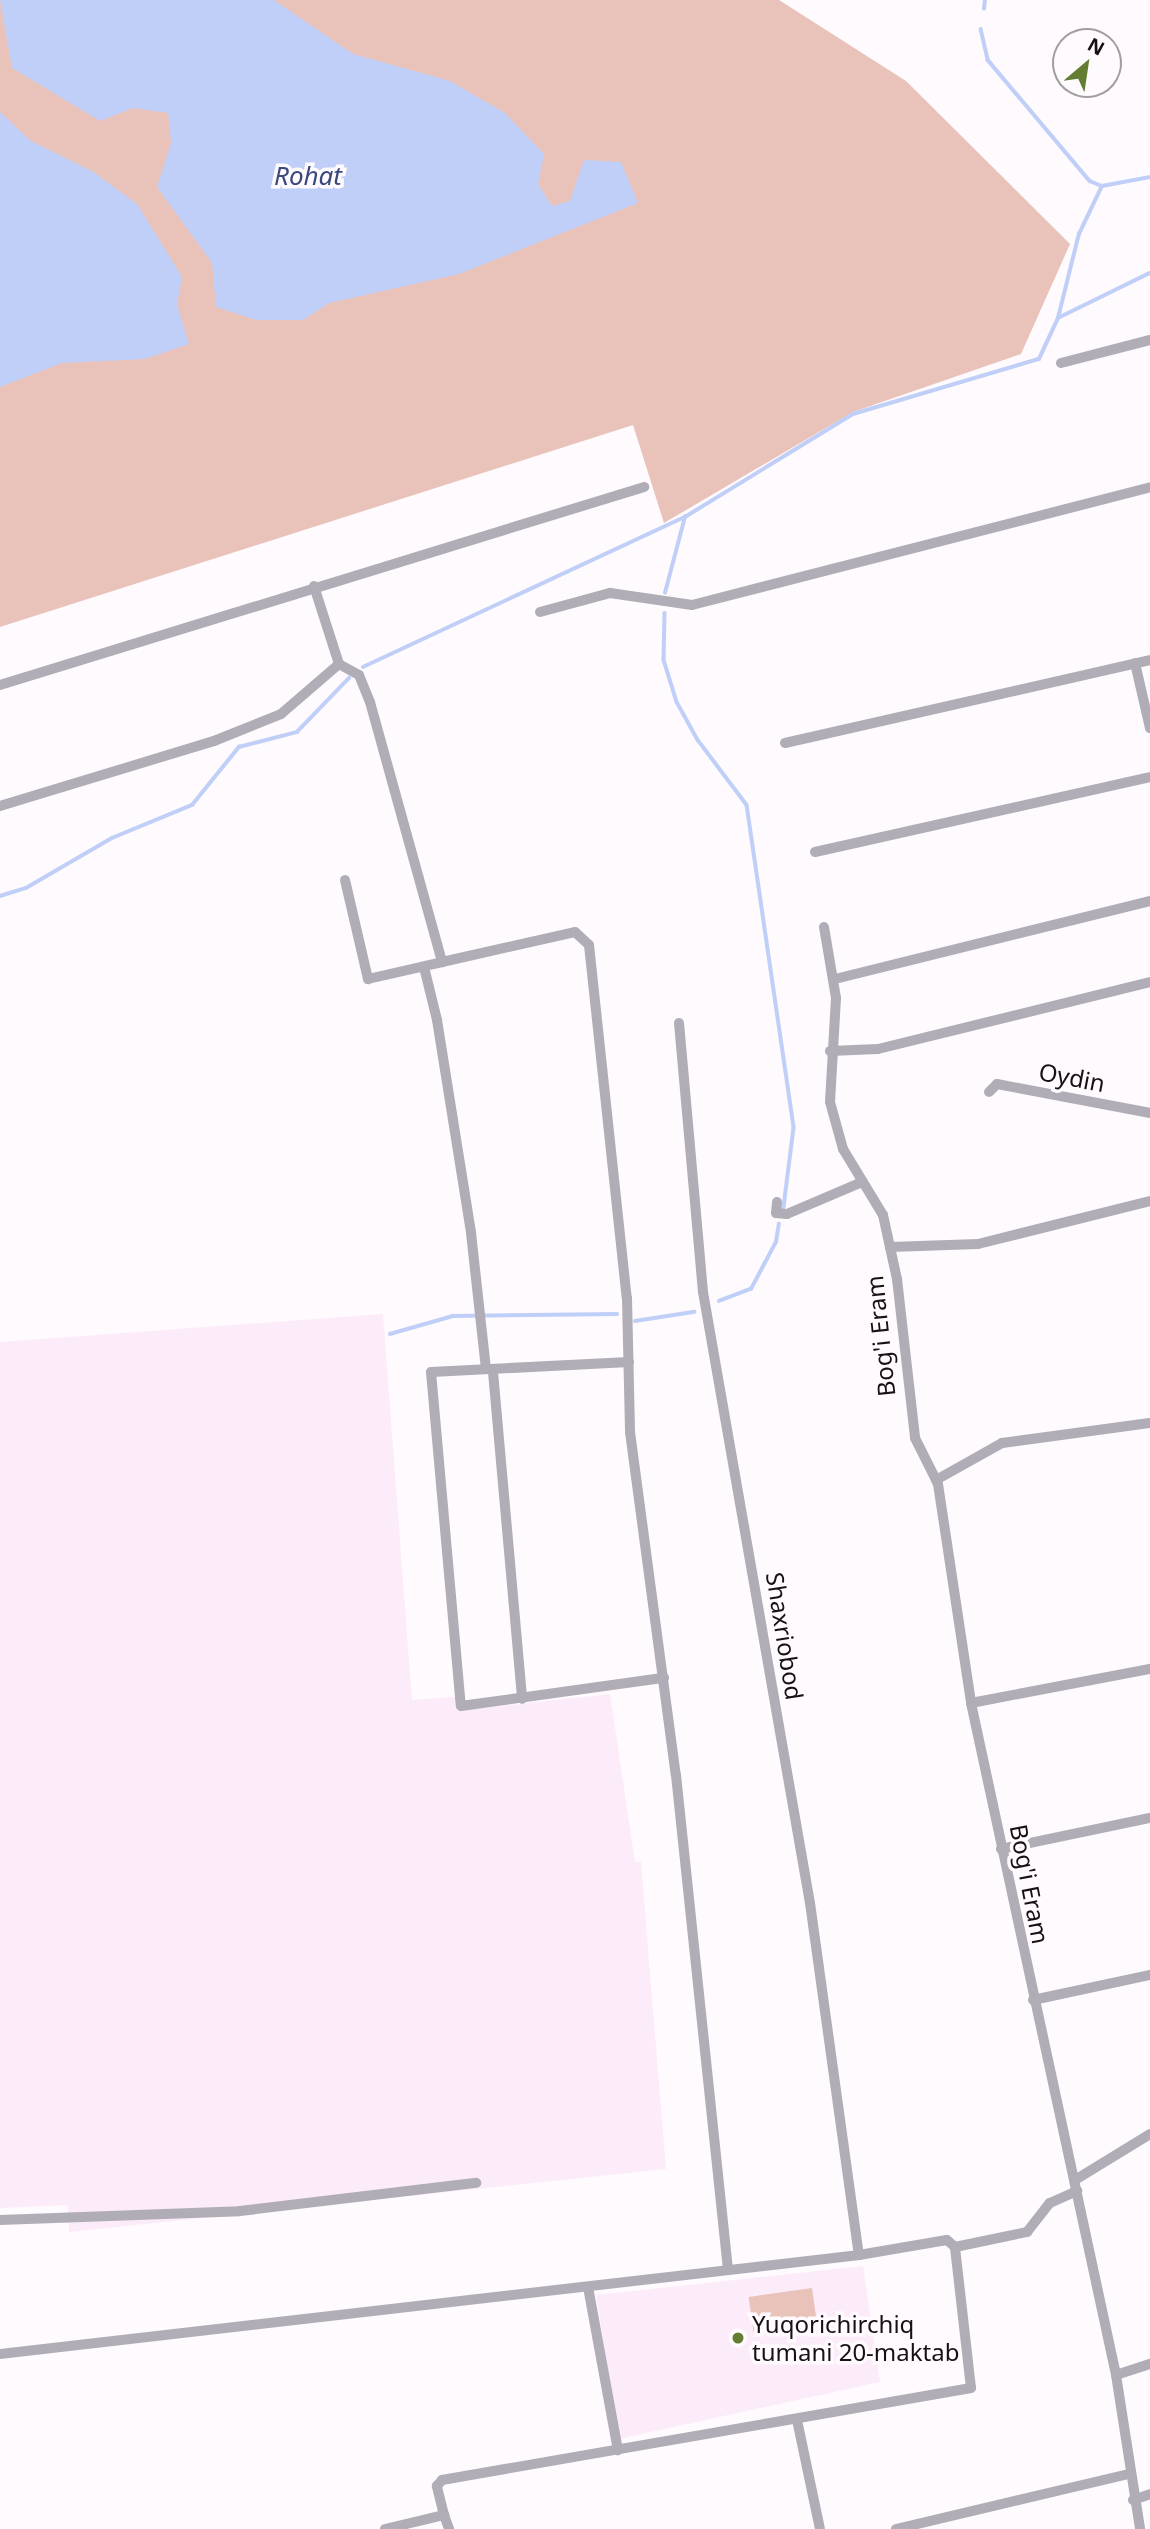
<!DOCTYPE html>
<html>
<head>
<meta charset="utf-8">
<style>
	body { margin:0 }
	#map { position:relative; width:1150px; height:2529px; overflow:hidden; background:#fefafd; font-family:"Noto Sans",sans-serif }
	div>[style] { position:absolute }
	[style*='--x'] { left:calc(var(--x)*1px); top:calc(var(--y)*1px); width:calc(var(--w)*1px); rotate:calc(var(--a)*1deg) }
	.built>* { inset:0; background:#fcecfa }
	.green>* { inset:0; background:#e9c2ba; transform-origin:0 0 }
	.water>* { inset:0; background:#c0cff8 }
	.stream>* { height:3.5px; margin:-1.75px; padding:0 1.75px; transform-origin:1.75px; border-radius:1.75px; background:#c0cff8 }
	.minor>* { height:10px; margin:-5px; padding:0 5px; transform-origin:5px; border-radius:5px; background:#b0adb7 }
	.dots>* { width:19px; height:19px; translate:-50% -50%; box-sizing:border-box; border:4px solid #fefafd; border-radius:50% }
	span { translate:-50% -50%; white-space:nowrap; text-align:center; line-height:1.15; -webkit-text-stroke:7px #fefafd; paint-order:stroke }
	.street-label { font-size:24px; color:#171116 }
	.poi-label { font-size:24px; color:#171116 }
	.left { translate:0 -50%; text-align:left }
	.water-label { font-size:26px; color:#39497d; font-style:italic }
	.north { position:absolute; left:1052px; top:28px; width:70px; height:70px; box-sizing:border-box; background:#fefafd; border:2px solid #a29da1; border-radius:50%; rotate:29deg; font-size:19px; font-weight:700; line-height:28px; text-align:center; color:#171116 }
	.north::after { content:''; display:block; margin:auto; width:24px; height:32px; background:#637e32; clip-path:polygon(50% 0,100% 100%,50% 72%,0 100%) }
</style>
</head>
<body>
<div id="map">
	<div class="built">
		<i style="clip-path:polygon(383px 1314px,412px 1700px,455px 1697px,457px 1711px,610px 1694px,635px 1862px,641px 1862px,666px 2169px,69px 2232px,68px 2205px,0 2208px,0 1342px)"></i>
		<i style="clip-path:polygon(863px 2266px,880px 2382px,619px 2439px,596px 2295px)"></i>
	</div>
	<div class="green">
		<i style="clip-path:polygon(0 0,779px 0,906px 81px,1070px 244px,1021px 354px,853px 412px,664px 523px,633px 425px,0 627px)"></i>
		<i style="left:812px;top:2288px;width:35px;height:64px;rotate:82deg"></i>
	</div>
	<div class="water">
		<i style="clip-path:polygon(0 0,274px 0,353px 54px,450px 81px,505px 113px,544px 154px,538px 184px,552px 206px,570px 201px,584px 160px,621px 162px,638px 203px,459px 274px,329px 303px,303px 320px,256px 320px,216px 307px,212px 263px,157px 187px,171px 143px,168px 113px,133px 108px,100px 121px,12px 68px)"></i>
		<i style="clip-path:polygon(0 112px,31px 141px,92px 171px,137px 204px,182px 277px,177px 305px,189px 344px,145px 359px,62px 363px,0 387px)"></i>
	</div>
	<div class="stream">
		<i style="--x:984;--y:9;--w:9;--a:-84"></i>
		<i style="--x:981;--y:29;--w:32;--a:77"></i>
		<i style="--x:988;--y:60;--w:158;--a:49.9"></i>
		<i style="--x:1090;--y:181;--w:13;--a:23"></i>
		<i style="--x:1102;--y:186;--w:49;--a:-10.6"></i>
		<i style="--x:1058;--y:318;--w:102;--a:-26.1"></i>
		<i style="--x:665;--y:593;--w:79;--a:-75.3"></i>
		<i style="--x:665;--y:613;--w:47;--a:91.2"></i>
		<i style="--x:664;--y:660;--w:44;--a:72.8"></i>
		<i style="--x:677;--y:702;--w:43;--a:61.1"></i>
		<i style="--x:698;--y:740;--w:81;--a:53"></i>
		<i style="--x:747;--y:805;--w:326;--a:81.7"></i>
		<i style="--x:794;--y:1128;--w:80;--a:97.2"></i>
		<i style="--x:363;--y:667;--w:355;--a:-25"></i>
		<i style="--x:685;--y:517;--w:197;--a:-31.5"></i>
		<i style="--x:853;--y:414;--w:194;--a:-16.5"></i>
		<i style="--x:1039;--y:359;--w:45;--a:-65.1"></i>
		<i style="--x:1058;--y:318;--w:87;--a:-76"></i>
		<i style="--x:1079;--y:234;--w:53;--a:-64.4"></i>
		<i style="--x:0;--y:896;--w:27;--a:-17"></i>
		<i style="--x:26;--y:888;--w:99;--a:-30.2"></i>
		<i style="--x:112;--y:838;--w:87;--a:-22.4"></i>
		<i style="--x:192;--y:805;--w:75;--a:-51"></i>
		<i style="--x:239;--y:747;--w:60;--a:-14.5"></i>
		<i style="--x:297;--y:732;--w:75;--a:-46.1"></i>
		<i style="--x:719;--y:1301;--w:34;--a:-21"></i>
		<i style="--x:751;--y:1289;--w:53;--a:-62"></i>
		<i style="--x:776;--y:1242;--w:18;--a:-81"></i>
		<i style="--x:635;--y:1321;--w:60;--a:-8.7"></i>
		<i style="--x:390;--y:1334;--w:66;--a:-15.9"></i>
		<i style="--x:453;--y:1316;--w:164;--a:-0.7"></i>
	</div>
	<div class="minor">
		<i style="--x:1061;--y:363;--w:92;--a:-14.5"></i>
		<i style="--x:540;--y:612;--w:73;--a:-15.2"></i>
		<i style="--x:610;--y:593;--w:83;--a:8.3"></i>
		<i style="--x:692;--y:605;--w:473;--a:-14.4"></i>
		<i style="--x:1135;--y:663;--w:67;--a:77"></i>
		<i style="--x:339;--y:664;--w:23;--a:29"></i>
		<i style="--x:359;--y:675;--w:29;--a:68"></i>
		<i style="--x:370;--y:702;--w:270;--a:74.5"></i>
		<i style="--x:442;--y:962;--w:136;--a:-12.7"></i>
		<i style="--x:575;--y:932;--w:19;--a:43"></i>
		<i style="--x:589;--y:945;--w:355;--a:83.9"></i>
		<i style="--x:627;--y:1298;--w:134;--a:88.7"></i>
		<i style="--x:630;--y:1432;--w:346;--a:82.4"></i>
		<i style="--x:676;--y:1775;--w:496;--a:84"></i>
		<i style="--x:0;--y:685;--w:674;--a:-17.09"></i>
		<i style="--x:785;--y:743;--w:374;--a:-12.8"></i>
		<i style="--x:0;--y:806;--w:224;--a:-16.9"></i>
		<i style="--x:214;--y:741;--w:72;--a:-21.9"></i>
		<i style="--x:281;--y:714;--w:77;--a:-40.8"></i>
		<i style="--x:339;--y:664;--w:82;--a:-107.8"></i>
		<i style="--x:815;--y:852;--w:343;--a:-12.6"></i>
		<i style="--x:345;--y:880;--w:102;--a:76.9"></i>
		<i style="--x:368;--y:979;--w:76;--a:-12.9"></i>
		<i style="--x:824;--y:927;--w:72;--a:80.4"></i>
		<i style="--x:836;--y:998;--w:104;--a:93.3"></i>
		<i style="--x:830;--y:1102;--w:49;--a:74.5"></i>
		<i style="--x:843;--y:1149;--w:77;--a:58.8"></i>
		<i style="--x:883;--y:1215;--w:66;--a:77.7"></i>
		<i style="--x:897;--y:1279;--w:160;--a:83.5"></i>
		<i style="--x:915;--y:1438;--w:51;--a:63.4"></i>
		<i style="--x:938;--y:1484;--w:221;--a:81.4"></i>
		<i style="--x:971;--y:1703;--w:687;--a:77.82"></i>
		<i style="--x:1116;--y:2375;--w:156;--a:81.1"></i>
		<i style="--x:424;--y:967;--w:55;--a:76.2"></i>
		<i style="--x:437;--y:1020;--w:216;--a:80.9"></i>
		<i style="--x:471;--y:1233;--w:136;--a:83.7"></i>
		<i style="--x:835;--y:979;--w:325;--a:-13.9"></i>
		<i style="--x:679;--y:1023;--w:270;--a:84.9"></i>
		<i style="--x:703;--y:1292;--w:620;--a:80.07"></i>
		<i style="--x:810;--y:1903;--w:355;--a:82.1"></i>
		<i style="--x:830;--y:1051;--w:48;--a:-2.4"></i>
		<i style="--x:878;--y:1049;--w:280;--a:-13.8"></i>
		<i style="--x:989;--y:1092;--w:11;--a:-45"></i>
		<i style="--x:997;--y:1084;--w:156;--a:10.7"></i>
		<i style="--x:777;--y:1202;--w:11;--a:95"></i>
		<i style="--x:776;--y:1213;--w:11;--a:5"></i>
		<i style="--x:787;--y:1214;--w:82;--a:-23.1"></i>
		<i style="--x:890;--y:1247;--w:88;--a:-2"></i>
		<i style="--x:978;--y:1244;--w:177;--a:-14"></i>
		<i style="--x:629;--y:1362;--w:198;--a:177.1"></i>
		<i style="--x:431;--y:1372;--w:335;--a:84.9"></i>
		<i style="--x:461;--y:1706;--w:205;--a:-7.9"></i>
		<i style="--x:493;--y:1372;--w:328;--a:84.9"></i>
		<i style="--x:936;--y:1480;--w:76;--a:-29.3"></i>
		<i style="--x:1002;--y:1443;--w:149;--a:-7.7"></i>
		<i style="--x:971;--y:1703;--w:182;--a:-10.8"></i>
		<i style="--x:1001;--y:1849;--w:152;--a:-11.8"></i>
		<i style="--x:1033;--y:2000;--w:120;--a:-12.1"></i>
		<i style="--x:1075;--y:2180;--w:88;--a:-31.5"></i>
		<i style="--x:0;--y:2220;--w:240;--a:-2.1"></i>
		<i style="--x:240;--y:2211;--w:238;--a:-6.8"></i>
		<i style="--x:588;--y:2287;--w:166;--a:79.6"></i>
		<i style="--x:0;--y:2354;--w:865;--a:-6.57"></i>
		<i style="--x:859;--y:2255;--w:89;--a:-9.7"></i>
		<i style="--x:947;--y:2240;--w:11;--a:41"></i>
		<i style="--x:955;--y:2247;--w:74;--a:-11.8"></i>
		<i style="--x:1027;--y:2232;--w:37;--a:-52"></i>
		<i style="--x:1050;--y:2203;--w:30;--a:-24"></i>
		<i style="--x:1116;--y:2375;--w:36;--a:-18"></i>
		<i style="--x:797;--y:2420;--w:111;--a:78.1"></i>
		<i style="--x:1133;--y:2500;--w:18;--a:-19"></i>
		<i style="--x:444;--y:2515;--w:15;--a:70"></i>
		<i style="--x:385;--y:2529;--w:61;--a:-13.3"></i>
		<i style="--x:444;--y:2515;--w:30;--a:-104"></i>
		<i style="--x:437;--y:2486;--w:8;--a:-50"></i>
		<i style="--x:442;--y:2480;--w:537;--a:-9.87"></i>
		<i style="--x:971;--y:2388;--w:142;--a:-96.5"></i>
		<i style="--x:896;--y:2529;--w:238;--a:-13.3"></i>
	</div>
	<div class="dots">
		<i style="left:738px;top:2338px;background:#637e32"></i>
	</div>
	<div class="street-label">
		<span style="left:1072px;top:1077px;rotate:11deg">Oydin</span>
		<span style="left:880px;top:1336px;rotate:-96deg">Bog'i Eram</span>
		<span style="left:785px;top:1636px;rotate:81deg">Shaxriobod</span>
		<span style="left:1030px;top:1884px;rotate:79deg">Bog'i Eram</span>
	</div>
	<div class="poi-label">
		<span class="left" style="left:752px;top:2338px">Yuqorichirchiq<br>tumani 20-maktab</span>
	</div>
	<div class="water-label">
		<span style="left:308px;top:176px">Rohat</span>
	</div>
	<div class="north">N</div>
</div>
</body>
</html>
